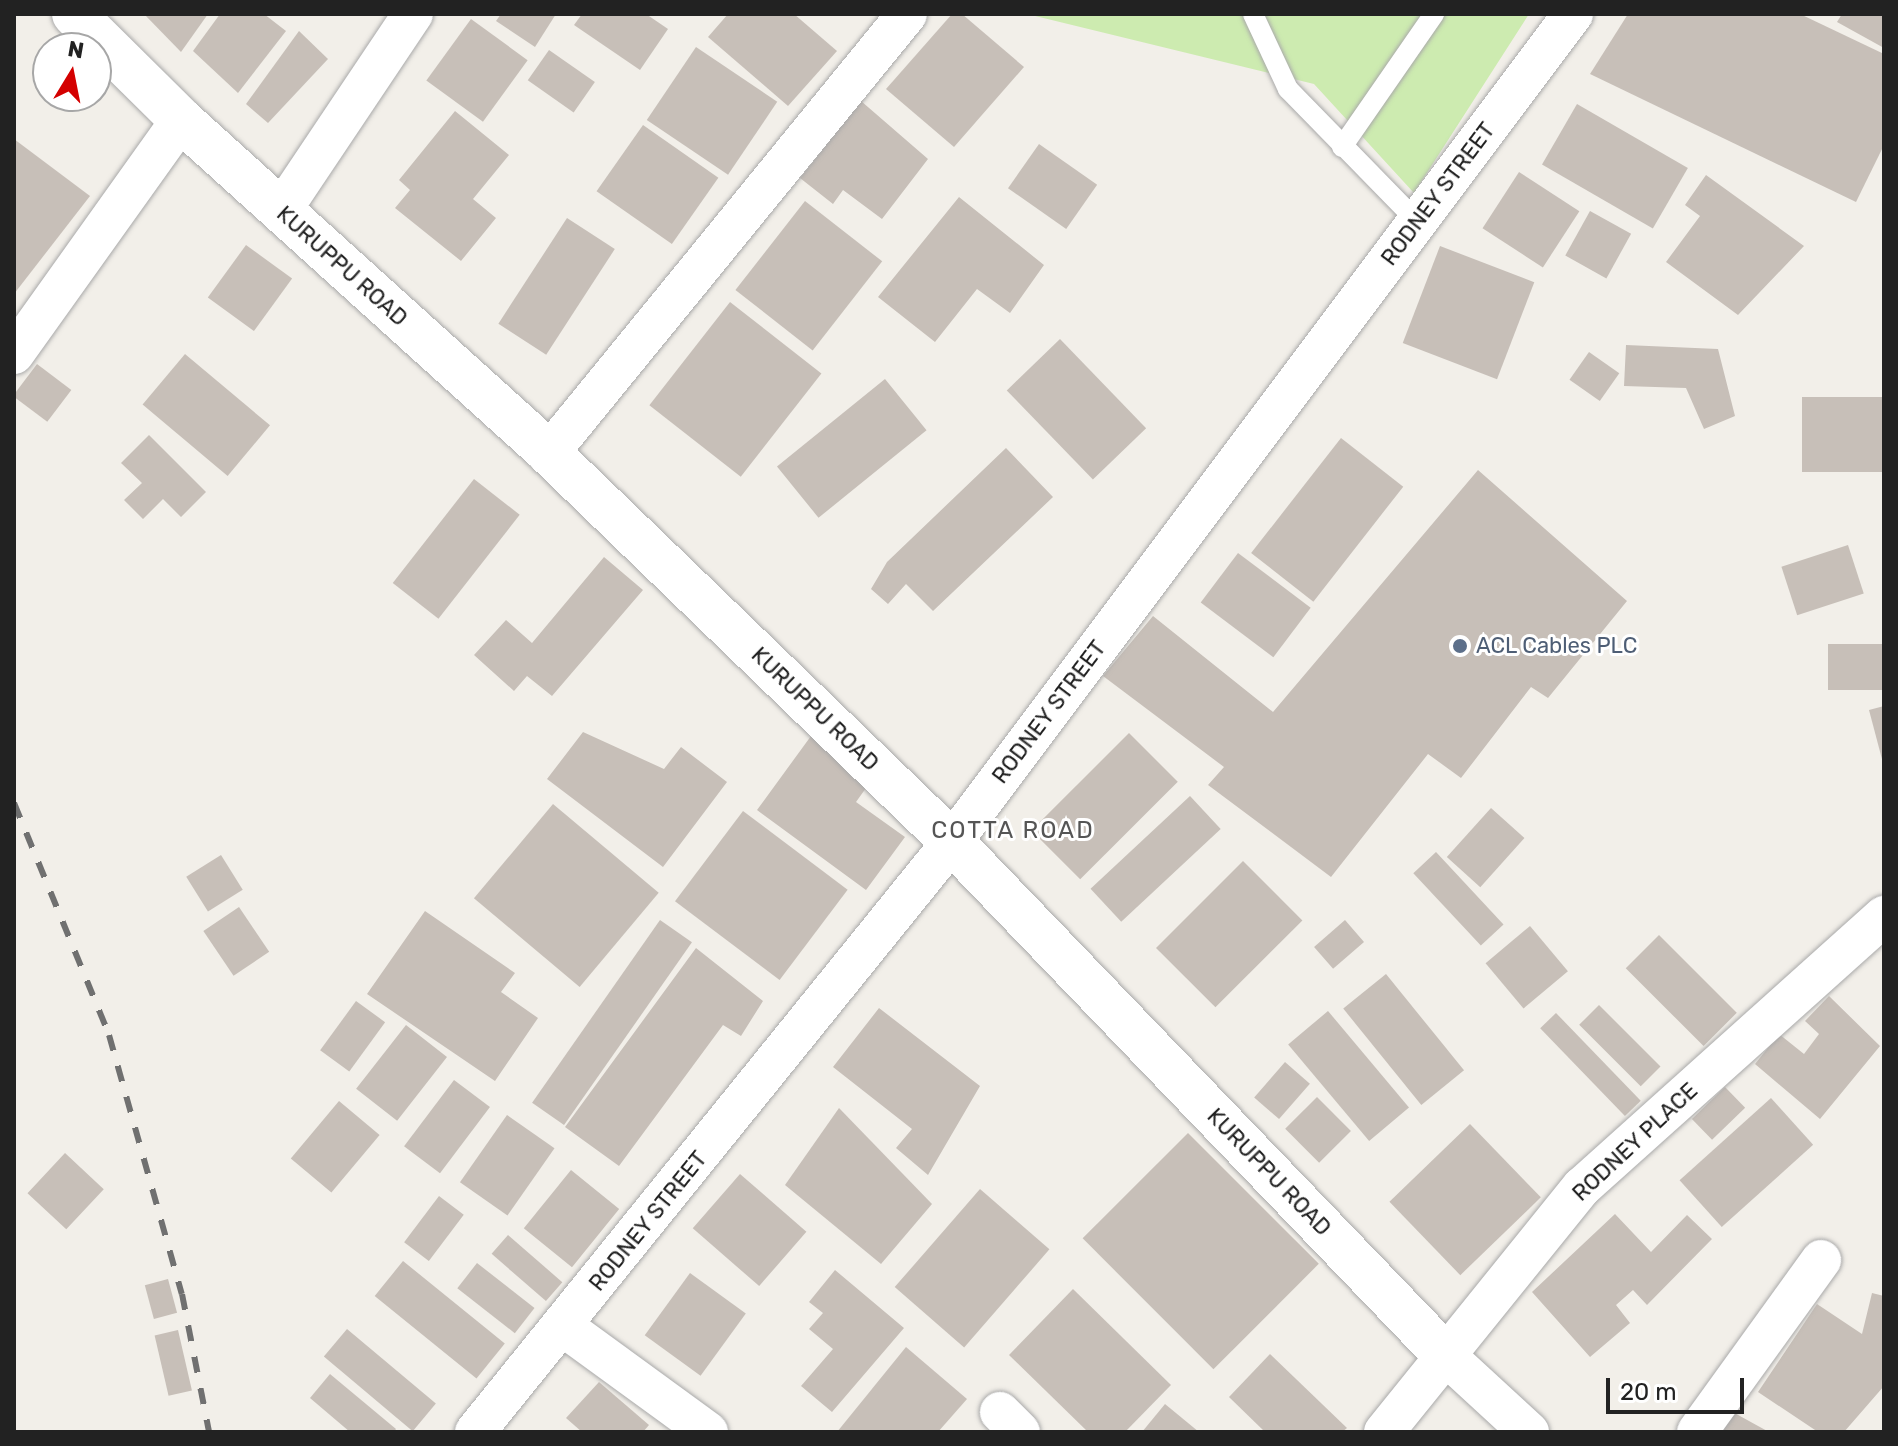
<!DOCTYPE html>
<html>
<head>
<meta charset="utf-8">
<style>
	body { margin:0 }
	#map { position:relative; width:1898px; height:1446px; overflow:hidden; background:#f2efe9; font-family:Rubik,sans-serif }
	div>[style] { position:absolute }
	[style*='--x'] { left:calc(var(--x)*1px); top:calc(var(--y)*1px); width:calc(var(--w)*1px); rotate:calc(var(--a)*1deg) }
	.grass>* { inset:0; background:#cdebb0 }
	.building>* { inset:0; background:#c7bfb8; transform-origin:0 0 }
	.roads { filter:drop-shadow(0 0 2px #a9a9a9) drop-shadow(0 0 2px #a9a9a9) }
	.service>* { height:20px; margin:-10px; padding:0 10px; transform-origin:10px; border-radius:10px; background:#fff }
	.minor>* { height:40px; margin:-20px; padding:0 20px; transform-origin:20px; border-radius:20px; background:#fff }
	.tertiary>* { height:44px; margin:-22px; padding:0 22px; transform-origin:22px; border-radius:22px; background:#fff }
	.rail>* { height:6px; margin-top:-3px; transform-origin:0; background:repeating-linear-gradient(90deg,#707070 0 16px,transparent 0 32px) }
	.dots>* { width:22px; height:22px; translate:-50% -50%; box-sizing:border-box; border:4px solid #fff; border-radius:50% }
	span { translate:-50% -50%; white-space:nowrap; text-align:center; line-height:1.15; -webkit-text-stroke:6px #fff; paint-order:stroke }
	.street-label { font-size:22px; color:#222 }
	.service-label { font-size:22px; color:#4e5e75 }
	.left { translate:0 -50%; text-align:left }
	.neighbourhood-label { font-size:24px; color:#555; letter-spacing:2px }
	.frame { position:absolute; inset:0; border:16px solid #222; pointer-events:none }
	.north { position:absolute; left:32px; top:32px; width:80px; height:80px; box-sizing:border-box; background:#fff; border:2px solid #a7a7a7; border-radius:50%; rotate:10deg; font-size:22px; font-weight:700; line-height:32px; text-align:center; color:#222 }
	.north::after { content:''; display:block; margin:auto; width:28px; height:36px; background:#d40000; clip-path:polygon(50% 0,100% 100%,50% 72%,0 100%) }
	.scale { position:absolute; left:1606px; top:1378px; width:138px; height:36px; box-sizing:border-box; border:4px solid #222; border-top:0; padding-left:10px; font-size:24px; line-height:28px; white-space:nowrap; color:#222; -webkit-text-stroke:6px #fff; paint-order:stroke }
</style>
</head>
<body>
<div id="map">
	<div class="grass">
		<i style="clip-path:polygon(1027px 14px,1529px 14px,1414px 193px,1314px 84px)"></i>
	</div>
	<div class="building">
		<i style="clip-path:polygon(144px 14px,208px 14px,181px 52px)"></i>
		<i style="clip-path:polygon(220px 14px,264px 14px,286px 31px,238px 93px,193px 51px)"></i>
		<i style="clip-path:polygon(501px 14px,556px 14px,535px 47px,496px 21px)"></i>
		<i style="clip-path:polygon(582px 14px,646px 14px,668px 29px,640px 70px,574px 25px)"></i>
		<i style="clip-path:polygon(728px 14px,794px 14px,837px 51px,788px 106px,708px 37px)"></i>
		<i style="clip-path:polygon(952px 14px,962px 14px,1024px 67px,954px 147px,886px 89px)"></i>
		<i style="clip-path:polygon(1628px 14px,1800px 14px,1884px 54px,1884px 145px,1856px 202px,1590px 74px)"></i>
		<i style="clip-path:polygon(1842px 14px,1884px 14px,1884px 48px,1837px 22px)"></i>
		<i style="left:471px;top:19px;width:70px;height:76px;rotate:36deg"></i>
		<i style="clip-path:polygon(299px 31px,328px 59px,268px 123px,246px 104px)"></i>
		<i style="left:696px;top:47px;width:98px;height:88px;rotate:34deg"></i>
		<i style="left:549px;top:50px;width:56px;height:37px;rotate:35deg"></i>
		<i style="clip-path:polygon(861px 101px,928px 159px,882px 219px,843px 190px,833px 204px,800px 178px)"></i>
		<i style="left:1577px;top:104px;width:128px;height:70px;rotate:30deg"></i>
		<i style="clip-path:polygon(455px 111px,509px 155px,473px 199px,496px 218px,461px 261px,395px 208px,410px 190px,399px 180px)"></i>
		<i style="left:643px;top:125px;width:92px;height:81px;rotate:35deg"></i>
		<i style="clip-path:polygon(14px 139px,90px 196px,14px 294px)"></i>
		<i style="left:1039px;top:144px;width:71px;height:54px;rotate:35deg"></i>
		<i style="left:1519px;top:172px;width:72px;height:67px;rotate:33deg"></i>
		<i style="clip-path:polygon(1706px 175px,1804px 246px,1738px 315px,1666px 262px,1700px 216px,1685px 205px)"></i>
		<i style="clip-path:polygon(959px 197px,1044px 265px,1010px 313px,977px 289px,935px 342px,878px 297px)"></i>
		<i style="left:805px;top:201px;width:98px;height:113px;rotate:38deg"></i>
		<i style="left:1590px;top:211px;width:47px;height:51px;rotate:29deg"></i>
		<i style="left:567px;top:218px;width:57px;height:126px;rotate:33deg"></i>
		<i style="left:246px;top:245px;width:57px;height:65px;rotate:36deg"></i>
		<i style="left:1440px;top:246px;width:101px;height:104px;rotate:21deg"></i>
		<i style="left:730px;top:302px;width:116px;height:131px;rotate:38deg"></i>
		<i style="left:1060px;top:339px;width:124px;height:74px;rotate:46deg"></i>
		<i style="clip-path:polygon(1626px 345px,1718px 349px,1735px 416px,1704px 429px,1686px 388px,1624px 386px)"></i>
		<i style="left:1589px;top:352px;width:37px;height:34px;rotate:35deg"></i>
		<i style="left:185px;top:354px;width:111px;height:66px;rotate:40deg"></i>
		<i style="left:37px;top:364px;width:43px;height:40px;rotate:37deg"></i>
		<i style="left:885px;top:379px;width:66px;height:139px;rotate:51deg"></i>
		<i style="left:1884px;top:397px;width:75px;height:82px;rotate:90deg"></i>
		<i style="clip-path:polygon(149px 435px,206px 492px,181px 517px,163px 499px,143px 519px,124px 500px,142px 483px,121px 463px)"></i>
		<i style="left:1341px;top:438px;width:79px;height:146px;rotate:38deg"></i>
		<i style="clip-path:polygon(1006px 448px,1053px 497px,933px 611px,906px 584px,888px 604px,871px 589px,887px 562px)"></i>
		<i style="clip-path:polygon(1478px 470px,1627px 601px,1548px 698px,1531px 687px,1461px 778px,1428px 754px,1331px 877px,1208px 785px,1224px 767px,1103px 676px,1153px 616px,1273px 712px)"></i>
		<i style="left:474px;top:479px;width:58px;height:132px;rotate:38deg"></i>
		<i style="left:1848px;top:545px;width:51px;height:70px;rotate:72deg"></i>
		<i style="left:1238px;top:553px;width:91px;height:62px;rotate:37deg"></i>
		<i style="clip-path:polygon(604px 557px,643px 590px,552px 696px,527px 676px,514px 691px,474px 655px,506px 620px,532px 643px)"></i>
		<i style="left:1884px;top:644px;width:46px;height:56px;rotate:90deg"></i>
		<i style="clip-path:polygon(1884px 706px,1884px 763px,1883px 763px,1869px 710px)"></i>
		<i style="clip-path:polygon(583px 732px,664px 769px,681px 747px,727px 782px,663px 867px,547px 779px)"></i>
		<i style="left:1129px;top:733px;width:69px;height:138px;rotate:45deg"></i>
		<i style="clip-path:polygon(811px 736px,871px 781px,856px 802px,905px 837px,866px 890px,757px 810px)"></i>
		<i style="left:1190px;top:796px;width:45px;height:136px;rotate:47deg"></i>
		<i style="left:553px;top:804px;width:138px;height:123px;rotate:40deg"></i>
		<i style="left:1491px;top:808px;width:45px;height:66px;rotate:42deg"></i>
		<i style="left:743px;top:811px;width:131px;height:113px;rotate:37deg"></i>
		<i style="left:1436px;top:852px;width:99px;height:31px;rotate:47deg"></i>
		<i style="left:221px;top:855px;width:41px;height:41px;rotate:58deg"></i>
		<i style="left:1243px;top:861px;width:84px;height:123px;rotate:45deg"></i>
		<i style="left:239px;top:907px;width:54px;height:43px;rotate:56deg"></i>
		<i style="clip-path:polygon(425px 911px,515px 973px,501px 992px,538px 1018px,495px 1081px,367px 994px)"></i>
		<i style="left:660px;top:920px;width:39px;height:223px;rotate:35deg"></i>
		<i style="left:1345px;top:920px;width:29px;height:41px;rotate:49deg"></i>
		<i style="left:1530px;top:926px;width:59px;height:58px;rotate:50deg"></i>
		<i style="left:1659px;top:935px;width:110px;height:47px;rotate:45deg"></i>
		<i style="clip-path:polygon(696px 948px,763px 1001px,741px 1036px,723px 1025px,619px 1166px,565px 1127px)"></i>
		<i style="left:1386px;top:974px;width:124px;height:55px;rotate:51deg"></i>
		<i style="clip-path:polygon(1829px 996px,1880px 1046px,1820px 1119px,1755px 1064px,1779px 1034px,1804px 1054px,1819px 1034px,1805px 1021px)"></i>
		<i style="left:356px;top:1001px;width:36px;height:61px;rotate:36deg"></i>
		<i style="left:1599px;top:1005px;width:87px;height:28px;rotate:45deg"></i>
		<i style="clip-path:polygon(879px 1008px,980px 1086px,928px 1175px,896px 1148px,912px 1129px,833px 1067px)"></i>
		<i style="left:1328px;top:1011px;width:126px;height:52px;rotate:50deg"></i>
		<i style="left:1556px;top:1013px;width:122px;height:22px;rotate:46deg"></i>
		<i style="left:406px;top:1025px;width:52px;height:81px;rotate:38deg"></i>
		<i style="left:1285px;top:1062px;width:33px;height:47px;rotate:41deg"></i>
		<i style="left:454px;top:1080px;width:45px;height:83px;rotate:37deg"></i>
		<i style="left:1725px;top:1087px;width:29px;height:46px;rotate:46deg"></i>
		<i style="left:1317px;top:1097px;width:48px;height:45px;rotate:45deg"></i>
		<i style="left:1771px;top:1098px;width:63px;height:123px;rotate:48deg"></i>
		<i style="left:339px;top:1101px;width:53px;height:75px;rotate:40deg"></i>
		<i style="clip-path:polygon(839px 1108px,932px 1204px,881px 1264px,785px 1185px)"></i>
		<i style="left:507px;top:1115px;width:58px;height:82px;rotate:35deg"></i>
		<i style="left:1470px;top:1124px;width:102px;height:112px;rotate:46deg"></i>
		<i style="left:1188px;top:1133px;width:185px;height:149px;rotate:45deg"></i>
		<i style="left:65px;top:1153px;width:53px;height:55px;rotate:43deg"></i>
		<i style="left:571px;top:1170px;width:62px;height:75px;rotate:39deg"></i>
		<i style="left:740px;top:1174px;width:88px;height:72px;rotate:41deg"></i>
		<i style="left:980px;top:1189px;width:92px;height:130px;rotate:41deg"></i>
		<i style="left:439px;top:1196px;width:31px;height:58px;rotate:37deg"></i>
		<i style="clip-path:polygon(1615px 1214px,1651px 1252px,1687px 1215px,1712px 1239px,1647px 1305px,1633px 1290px,1616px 1305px,1630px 1323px,1590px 1357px,1532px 1292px)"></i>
		<i style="left:508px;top:1235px;width:72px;height:25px;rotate:41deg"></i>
		<i style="left:403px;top:1261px;width:131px;height:45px;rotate:39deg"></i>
		<i style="left:477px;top:1263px;width:73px;height:32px;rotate:38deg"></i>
		<i style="clip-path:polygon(835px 1270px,904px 1328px,832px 1412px,801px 1386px,833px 1349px,809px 1329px,823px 1313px,809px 1302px)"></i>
		<i style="left:690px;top:1273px;width:69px;height:77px;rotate:36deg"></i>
		<i style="left:168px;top:1279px;width:35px;height:24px;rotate:75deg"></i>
		<i style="clip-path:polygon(1073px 1289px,1171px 1385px,1125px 1432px,1088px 1432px,1009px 1355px)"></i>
		<i style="clip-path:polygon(1872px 1293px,1884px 1296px,1884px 1386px,1844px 1432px,1818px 1432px,1758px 1392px,1817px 1304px,1862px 1334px)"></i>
		<i style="left:347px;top:1329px;width:116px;height:36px;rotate:40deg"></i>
		<i style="left:178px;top:1330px;width:62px;height:24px;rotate:77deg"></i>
		<i style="clip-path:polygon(906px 1347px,967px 1399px,938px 1432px,837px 1432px)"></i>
		<i style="clip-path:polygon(1270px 1354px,1347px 1428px,1342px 1432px,1265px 1432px,1229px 1397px)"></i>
		<i style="clip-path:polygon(330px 1374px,396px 1429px,394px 1432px,350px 1432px,310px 1398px)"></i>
		<i style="clip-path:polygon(599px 1382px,649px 1425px,643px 1432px,582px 1432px,566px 1418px)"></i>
		<i style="clip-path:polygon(1165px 1404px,1199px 1432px,1142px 1432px)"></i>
		<i style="clip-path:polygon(1729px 1410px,1769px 1432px,1717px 1432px)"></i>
	</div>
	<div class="roads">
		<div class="service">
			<i style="--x:1253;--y:14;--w:83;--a:65"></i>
			<i style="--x:1288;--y:89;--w:186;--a:45.7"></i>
			<i style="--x:1342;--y:147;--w:162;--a:-55.3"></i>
		</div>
		<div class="minor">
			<i style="--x:281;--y:211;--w:237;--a:-56.2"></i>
			<i style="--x:14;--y:354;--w:287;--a:-54.5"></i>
			<i style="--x:549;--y:453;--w:566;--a:-50.8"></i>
			<i style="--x:564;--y:1327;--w:178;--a:36.1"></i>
			<i style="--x:1443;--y:1353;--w:117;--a:42.6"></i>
			<i style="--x:1000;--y:1412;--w:28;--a:45"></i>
			<i style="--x:475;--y:1432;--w:759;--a:-51.05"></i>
			<i style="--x:952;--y:842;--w:1035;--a:-53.13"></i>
			<i style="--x:1384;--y:1432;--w:315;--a:-51.1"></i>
			<i style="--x:1582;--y:1187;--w:406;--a:-41.9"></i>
			<i style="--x:1697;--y:1432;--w:212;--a:-54.2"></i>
		</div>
		<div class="tertiary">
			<i style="--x:74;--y:14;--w:151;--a:44.7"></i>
			<i style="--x:181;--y:120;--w:496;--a:42.1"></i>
			<i style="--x:549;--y:453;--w:560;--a:43.99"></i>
			<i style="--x:952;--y:842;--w:709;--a:46.14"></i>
		</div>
	</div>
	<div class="rail">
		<i style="--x:14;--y:803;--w:251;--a:67.7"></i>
		<i style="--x:109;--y:1035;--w:269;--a:74.3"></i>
		<i style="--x:182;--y:1294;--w:141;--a:78.9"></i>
	</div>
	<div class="dots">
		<i style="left:1460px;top:646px;background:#5c6f8a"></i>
	</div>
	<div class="street-label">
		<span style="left:1438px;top:194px;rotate:-53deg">RODNEY STREET</span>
		<span style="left:342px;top:266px;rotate:42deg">KURUPPU ROAD</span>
		<span style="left:815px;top:709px;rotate:44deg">KURUPPU ROAD</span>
		<span style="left:1049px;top:712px;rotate:-53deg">RODNEY STREET</span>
		<span style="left:1635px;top:1142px;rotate:-43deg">RODNEY PLACE</span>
		<span style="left:1269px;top:1172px;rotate:46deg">KURUPPU ROAD</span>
		<span style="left:648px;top:1221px;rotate:-51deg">RODNEY STREET</span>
	</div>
	<div class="service-label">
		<span class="left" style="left:1476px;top:646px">ACL Cables PLC</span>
	</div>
	<div class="neighbourhood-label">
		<span style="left:1013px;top:831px">COTTA ROAD</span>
	</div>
	<div class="frame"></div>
	<div class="north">N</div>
	<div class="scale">20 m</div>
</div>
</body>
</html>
